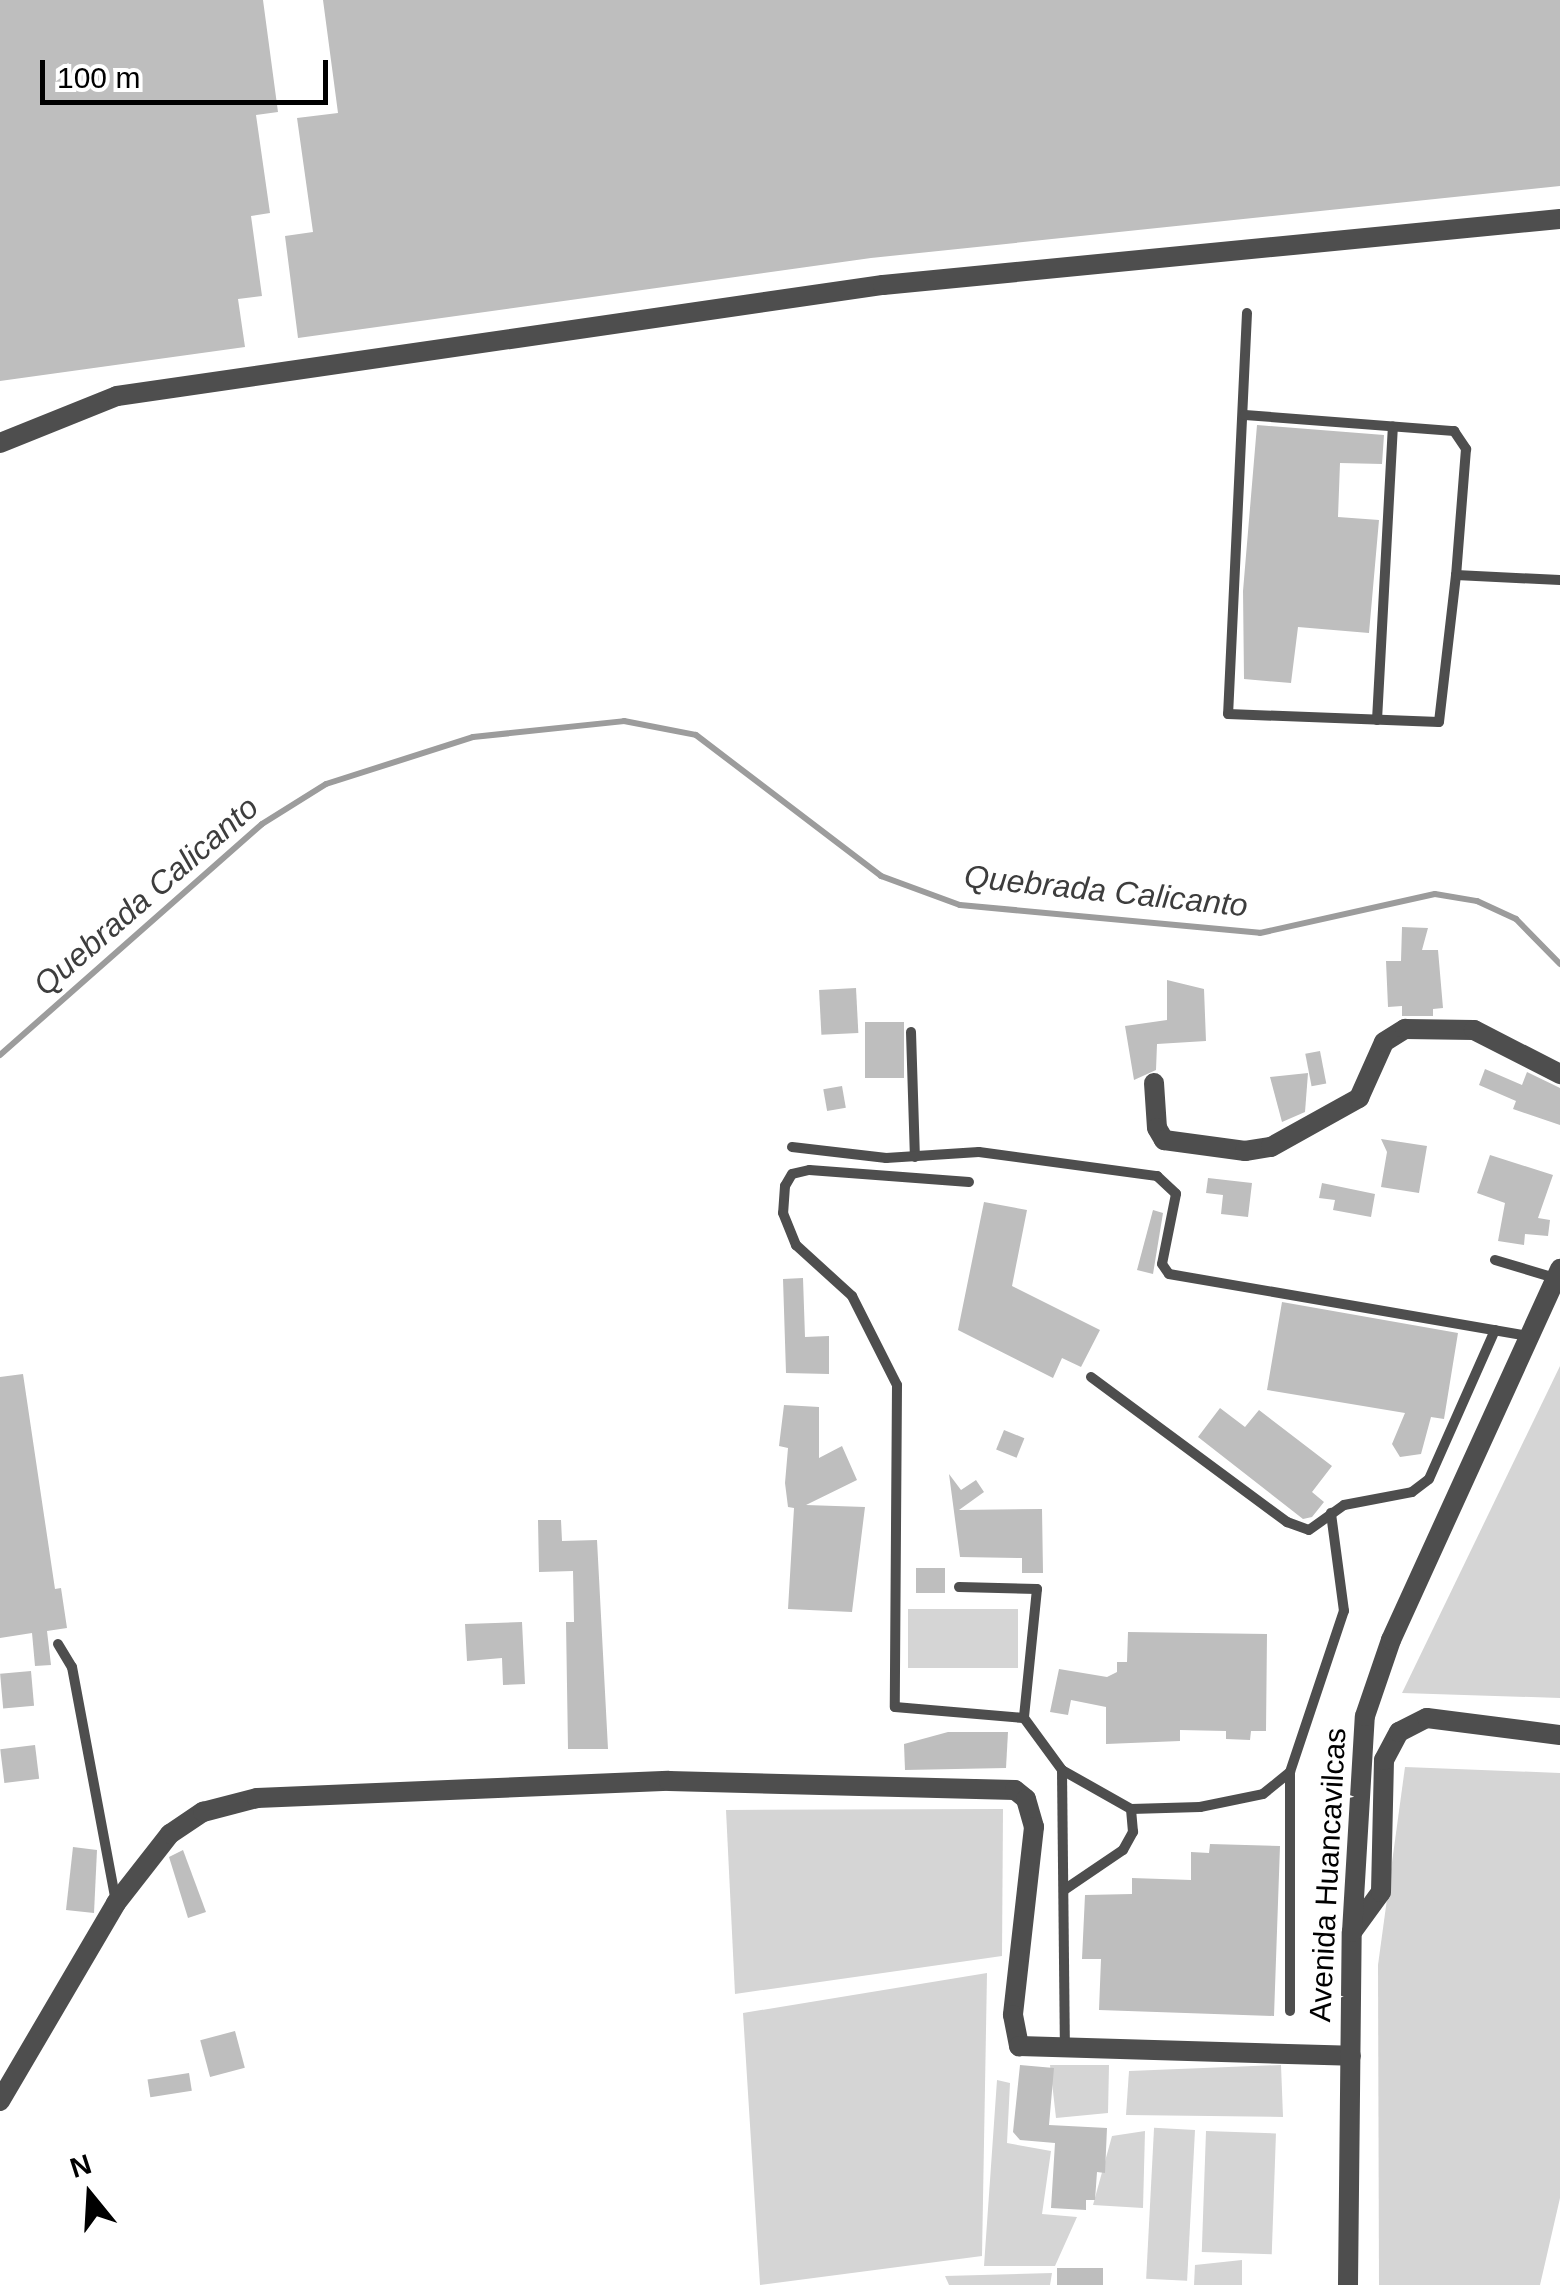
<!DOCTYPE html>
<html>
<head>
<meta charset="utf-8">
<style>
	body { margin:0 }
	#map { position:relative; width:1560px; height:2285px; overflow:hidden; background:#fff; font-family:Helvetica,sans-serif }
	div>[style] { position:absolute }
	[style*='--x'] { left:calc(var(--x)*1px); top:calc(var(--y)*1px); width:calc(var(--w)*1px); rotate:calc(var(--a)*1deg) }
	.green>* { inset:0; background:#d5d5d5; transform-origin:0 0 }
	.stream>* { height:6px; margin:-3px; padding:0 3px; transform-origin:3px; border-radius:3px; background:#9c9c9c }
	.building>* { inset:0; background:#bebebe; transform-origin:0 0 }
	.service>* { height:10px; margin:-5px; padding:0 5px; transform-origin:5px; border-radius:5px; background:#4e4e4e }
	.minor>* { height:20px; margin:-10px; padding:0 10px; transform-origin:10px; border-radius:10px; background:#4e4e4e }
	.tertiary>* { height:20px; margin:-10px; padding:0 10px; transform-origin:10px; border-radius:10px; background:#4e4e4e }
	span { translate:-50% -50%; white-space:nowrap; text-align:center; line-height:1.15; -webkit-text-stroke:8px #fff; paint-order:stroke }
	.street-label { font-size:30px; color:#000 }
	.water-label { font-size:32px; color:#3d3d3d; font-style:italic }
	.north { position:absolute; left:40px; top:2145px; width:100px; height:100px; -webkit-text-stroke:8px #fff; paint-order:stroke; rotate:342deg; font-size:28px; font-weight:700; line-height:40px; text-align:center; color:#000 }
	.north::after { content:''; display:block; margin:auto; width:35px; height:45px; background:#000; clip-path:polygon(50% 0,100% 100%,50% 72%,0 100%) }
	.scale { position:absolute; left:40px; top:60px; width:288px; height:45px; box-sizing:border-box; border:5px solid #000; border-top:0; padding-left:12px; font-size:30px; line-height:35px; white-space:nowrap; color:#000; -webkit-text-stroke:8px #fff; paint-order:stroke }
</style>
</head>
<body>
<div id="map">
	<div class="green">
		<i style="clip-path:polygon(1560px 1366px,1560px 1698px,1402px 1693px)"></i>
		<i style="left:908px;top:1609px;width:110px;height:59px"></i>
		<i style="clip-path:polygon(1405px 1767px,1560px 1773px,1560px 2198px,1540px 2285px,1379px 2285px,1378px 1965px)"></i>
		<i style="clip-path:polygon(1003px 1809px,1002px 1956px,735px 1994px,726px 1810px)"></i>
		<i style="clip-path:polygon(987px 1973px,982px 2256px,760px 2285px,743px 2013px)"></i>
		<i style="clip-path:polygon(1050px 2065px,1109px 2065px,1108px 2113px,1056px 2118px)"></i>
		<i style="clip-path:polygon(1281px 2065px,1283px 2117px,1126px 2115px,1129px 2071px)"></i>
		<i style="clip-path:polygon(997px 2080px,1010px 2083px,1007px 2143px,1051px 2151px,1042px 2214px,1077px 2217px,1055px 2266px,984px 2266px)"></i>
		<i style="left:1195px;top:2130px;width:151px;height:41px;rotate:93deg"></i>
		<i style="clip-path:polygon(1145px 2131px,1143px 2208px,1093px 2205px,1112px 2136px)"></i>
		<i style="left:1206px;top:2131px;width:70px;height:121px;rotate:2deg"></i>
		<i style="clip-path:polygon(1242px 2260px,1242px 2285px,1194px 2285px,1195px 2265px)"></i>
		<i style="clip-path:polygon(1052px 2273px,1050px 2285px,949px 2285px,945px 2276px)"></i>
	</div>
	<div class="stream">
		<i style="--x:0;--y:1055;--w:349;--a:-41.4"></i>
		<i style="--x:262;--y:824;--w:75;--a:-32"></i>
		<i style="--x:326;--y:784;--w:154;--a:-17.7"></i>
		<i style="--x:473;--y:737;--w:152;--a:-6"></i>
		<i style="--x:624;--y:721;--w:73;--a:11"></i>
		<i style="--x:696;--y:735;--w:233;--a:37.3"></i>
		<i style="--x:881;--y:876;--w:84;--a:20.2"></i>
		<i style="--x:960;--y:905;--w:301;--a:5.3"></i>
		<i style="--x:1260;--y:933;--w:179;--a:-12.6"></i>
		<i style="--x:1435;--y:894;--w:43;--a:9.5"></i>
		<i style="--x:1477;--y:901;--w:43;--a:24.8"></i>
		<i style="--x:1516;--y:919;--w:63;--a:45.6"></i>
	</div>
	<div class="building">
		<i style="clip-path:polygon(0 0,263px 0,278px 112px,256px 115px,270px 213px,251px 216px,262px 296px,238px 299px,245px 347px,0 381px)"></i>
		<i style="clip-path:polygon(323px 0,1560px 0,1560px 186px,871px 258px,298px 338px,285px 236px,313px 232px,297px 118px,338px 113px)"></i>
		<i style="clip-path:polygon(1257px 425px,1384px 435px,1382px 464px,1340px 463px,1338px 517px,1379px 520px,1369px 633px,1298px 627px,1291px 683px,1244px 679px,1243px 591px)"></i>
		<i style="clip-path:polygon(1402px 927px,1428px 928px,1422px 950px,1438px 950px,1443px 1008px,1433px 1009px,1433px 1016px,1402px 1016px,1402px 1006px,1388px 1007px,1386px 961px,1401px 961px)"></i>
		<i style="clip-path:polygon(1167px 980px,1204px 989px,1206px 1041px,1157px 1044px,1156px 1070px,1134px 1080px,1125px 1026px,1167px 1020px)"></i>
		<i style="left:856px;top:988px;width:45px;height:37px;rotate:87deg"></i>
		<i style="left:904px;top:1022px;width:56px;height:39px;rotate:90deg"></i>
		<i style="left:1320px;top:1051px;width:33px;height:15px;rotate:79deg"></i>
		<i style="clip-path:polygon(1485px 1069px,1522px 1085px,1527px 1072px,1560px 1088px,1560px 1125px,1513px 1109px,1516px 1101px,1479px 1085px)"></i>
		<i style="clip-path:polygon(1308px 1073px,1305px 1112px,1282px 1122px,1270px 1077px)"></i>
		<i style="left:842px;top:1086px;width:22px;height:19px;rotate:80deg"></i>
		<i style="clip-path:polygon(1381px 1139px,1427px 1146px,1419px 1193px,1381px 1187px,1387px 1152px)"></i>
		<i style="clip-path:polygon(1490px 1155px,1553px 1175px,1538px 1218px,1550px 1220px,1548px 1236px,1525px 1234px,1524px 1245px,1498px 1241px,1505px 1203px,1477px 1193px)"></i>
		<i style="clip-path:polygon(1208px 1178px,1252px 1183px,1248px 1217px,1221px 1214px,1223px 1195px,1206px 1193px)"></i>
		<i style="clip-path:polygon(1322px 1183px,1375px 1194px,1371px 1217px,1333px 1210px,1335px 1200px,1319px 1198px)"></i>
		<i style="clip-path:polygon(984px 1202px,1027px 1210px,1012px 1286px,1100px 1330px,1081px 1367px,1062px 1358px,1053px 1378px,958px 1330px)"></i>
		<i style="clip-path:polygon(1153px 1210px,1163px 1213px,1153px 1274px,1137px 1270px)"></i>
		<i style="clip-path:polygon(803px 1278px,805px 1337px,829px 1336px,829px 1374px,786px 1373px,783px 1279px)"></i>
		<i style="clip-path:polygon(1282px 1302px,1458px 1333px,1444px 1419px,1431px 1417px,1421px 1454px,1400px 1457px,1392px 1444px,1405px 1413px,1267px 1390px)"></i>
		<i style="clip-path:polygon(23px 1374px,55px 1589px,61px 1588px,67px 1628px,47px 1631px,51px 1665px,35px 1666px,32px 1633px,0 1638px,0 1377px)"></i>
		<i style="clip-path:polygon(784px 1405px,819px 1407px,819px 1458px,842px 1446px,857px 1480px,806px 1505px,865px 1507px,852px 1612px,788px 1609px,794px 1508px,788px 1507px,785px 1483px,788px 1448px,779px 1446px)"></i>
		<i style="clip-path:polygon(1220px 1408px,1245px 1427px,1259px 1410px,1332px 1466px,1312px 1492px,1324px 1502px,1312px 1517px,1303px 1519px,1198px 1437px)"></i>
		<i style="left:1004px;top:1430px;width:22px;height:21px;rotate:22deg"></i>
		<i style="clip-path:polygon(949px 1474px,961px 1490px,976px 1480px,984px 1492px,959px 1510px,1042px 1509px,1043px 1573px,1022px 1573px,1022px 1558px,960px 1557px)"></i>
		<i style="clip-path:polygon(538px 1520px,561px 1520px,562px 1541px,597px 1540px,608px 1749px,568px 1749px,566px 1622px,574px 1622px,573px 1571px,539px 1572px)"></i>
		<i style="left:916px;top:1568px;width:29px;height:25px"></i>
		<i style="clip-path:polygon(522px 1622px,525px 1684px,503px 1685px,502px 1658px,467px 1661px,465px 1624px)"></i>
		<i style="clip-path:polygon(1128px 1632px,1267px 1634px,1266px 1731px,1251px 1731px,1250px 1740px,1226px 1739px,1226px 1731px,1180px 1730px,1180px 1741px,1106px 1744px,1106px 1707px,1071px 1700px,1068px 1715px,1050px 1712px,1059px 1669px,1107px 1677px,1117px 1672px,1117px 1662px,1127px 1662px)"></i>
		<i style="left:31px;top:1671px;width:35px;height:31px;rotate:85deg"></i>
		<i style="clip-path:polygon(948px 1732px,1008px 1732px,1006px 1768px,905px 1770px,904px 1744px)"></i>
		<i style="left:35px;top:1745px;width:34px;height:35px;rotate:83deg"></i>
		<i style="clip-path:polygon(1210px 1844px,1280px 1846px,1274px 2016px,1099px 2010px,1101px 1959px,1082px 1959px,1085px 1895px,1132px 1894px,1132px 1878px,1191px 1880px,1191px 1852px,1209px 1853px)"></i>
		<i style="clip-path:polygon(73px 1847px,97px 1850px,94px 1913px,66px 1910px)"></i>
		<i style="clip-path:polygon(183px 1850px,206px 1912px,188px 1918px,169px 1857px)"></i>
		<i style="left:235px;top:2031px;width:38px;height:36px;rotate:75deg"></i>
		<i style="clip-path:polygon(1020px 2065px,1054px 2068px,1049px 2125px,1107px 2128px,1105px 2173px,1097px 2172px,1095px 2200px,1086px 2200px,1086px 2210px,1051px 2208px,1055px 2143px,1020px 2140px,1013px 2132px)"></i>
		<i style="left:189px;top:2073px;width:18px;height:42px;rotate:81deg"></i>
		<i style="left:1103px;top:2268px;width:17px;height:46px;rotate:90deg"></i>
	</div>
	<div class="service">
		<i style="--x:1247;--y:313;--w:401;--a:92.7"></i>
		<i style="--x:1228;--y:714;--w:211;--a:2.2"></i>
		<i style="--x:1439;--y:722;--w:148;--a:-83.4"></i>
		<i style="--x:1456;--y:575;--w:104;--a:2.8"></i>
		<i style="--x:1245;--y:415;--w:210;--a:4.4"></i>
		<i style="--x:1454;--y:431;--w:22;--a:56"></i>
		<i style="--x:1466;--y:449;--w:126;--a:94.5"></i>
		<i style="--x:1377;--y:720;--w:294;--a:-86.9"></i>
		<i style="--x:911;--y:1032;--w:125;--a:88.2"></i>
		<i style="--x:792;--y:1147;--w:95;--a:6.7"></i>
		<i style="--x:886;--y:1158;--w:93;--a:-3.7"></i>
		<i style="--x:979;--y:1152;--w:180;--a:7.7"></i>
		<i style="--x:1157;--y:1176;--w:26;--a:43"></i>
		<i style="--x:1176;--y:1194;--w:71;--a:101.3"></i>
		<i style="--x:1162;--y:1264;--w:12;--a:55"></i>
		<i style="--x:1169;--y:1274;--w:364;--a:9.8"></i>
		<i style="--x:969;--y:1182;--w:160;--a:-175.7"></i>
		<i style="--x:809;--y:1170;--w:17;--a:167"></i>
		<i style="--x:792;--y:1174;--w:14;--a:120"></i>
		<i style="--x:785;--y:1186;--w:27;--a:94"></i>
		<i style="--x:783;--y:1213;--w:35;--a:68"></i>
		<i style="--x:796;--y:1245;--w:76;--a:42.3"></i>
		<i style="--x:852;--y:1296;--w:100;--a:63.2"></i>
		<i style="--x:897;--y:1385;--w:322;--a:90.4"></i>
		<i style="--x:895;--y:1707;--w:129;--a:4.9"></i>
		<i style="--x:1024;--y:1718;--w:64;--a:53.8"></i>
		<i style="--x:1062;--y:1770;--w:79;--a:29.5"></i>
		<i style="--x:1131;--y:1809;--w:69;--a:-1.7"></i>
		<i style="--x:1200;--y:1807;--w:64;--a:-11.7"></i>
		<i style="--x:1263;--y:1794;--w:35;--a:-39"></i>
		<i style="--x:1290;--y:1772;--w:170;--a:-71.5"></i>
		<i style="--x:1344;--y:1611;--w:99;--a:-97.6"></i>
		<i style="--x:1495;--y:1260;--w:63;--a:16.7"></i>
		<i style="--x:1091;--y:1377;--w:244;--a:36.5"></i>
		<i style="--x:1287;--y:1522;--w:23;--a:20"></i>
		<i style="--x:1309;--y:1530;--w:43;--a:-35.5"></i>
		<i style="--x:1344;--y:1505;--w:69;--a:-10.8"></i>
		<i style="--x:1412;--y:1492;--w:21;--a:-37"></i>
		<i style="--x:1429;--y:1479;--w:163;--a:-66.1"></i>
		<i style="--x:959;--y:1587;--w:78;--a:1.5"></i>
		<i style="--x:1037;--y:1589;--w:130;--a:95.8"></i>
		<i style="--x:58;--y:1644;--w:27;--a:59"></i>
		<i style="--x:72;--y:1667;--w:239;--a:79.4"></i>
		<i style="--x:1062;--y:1770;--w:279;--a:89.4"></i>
		<i style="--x:1290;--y:1773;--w:238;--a:90"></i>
		<i style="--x:1064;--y:1890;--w:71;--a:-34.1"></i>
		<i style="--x:1123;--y:1850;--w:21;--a:-61"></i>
		<i style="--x:1133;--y:1832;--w:23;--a:-95"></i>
	</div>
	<div class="minor">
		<i style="--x:0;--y:443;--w:126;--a:-21.9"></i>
		<i style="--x:117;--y:396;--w:774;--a:-8.25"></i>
		<i style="--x:883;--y:285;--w:680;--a:-5.57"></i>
		<i style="--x:1154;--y:1083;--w:45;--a:86.2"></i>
		<i style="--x:1157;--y:1128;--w:14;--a:60"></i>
		<i style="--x:1164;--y:1140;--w:82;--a:7.7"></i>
		<i style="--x:1245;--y:1151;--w:26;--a:-9"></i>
		<i style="--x:1271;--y:1147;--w:101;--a:-29.1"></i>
		<i style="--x:1359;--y:1098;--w:61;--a:-65.9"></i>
		<i style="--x:1384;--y:1042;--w:25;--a:-32"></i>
		<i style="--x:1405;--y:1029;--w:69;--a:0.8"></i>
		<i style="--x:1474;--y:1030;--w:97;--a:27.1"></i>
		<i style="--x:1352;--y:1932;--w:49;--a:-54.1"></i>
		<i style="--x:1381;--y:1892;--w:132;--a:-88.7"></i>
		<i style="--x:1384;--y:1760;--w:32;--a:-62"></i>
		<i style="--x:1399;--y:1732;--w:31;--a:-27"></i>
		<i style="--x:1427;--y:1718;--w:134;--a:7.3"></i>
		<i style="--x:0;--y:2101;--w:229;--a:-59.6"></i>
		<i style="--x:116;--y:1903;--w:88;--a:-52"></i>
		<i style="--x:170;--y:1834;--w:40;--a:-34"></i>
		<i style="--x:203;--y:1812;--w:56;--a:-14.5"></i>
		<i style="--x:257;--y:1798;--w:412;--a:-2.4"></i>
		<i style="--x:669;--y:1781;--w:346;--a:1.5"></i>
		<i style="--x:1015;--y:1790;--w:14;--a:39"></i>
		<i style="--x:1026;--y:1799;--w:29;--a:74"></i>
		<i style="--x:1034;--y:1827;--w:189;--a:96.4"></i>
		<i style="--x:1013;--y:2015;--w:32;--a:79"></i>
		<i style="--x:1019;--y:2046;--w:332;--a:1.7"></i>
	</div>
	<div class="tertiary">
		<i style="--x:1348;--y:2285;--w:353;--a:-89.4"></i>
		<i style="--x:1352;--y:1932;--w:216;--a:-86.6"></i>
		<i style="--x:1365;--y:1716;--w:80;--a:-71.1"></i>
		<i style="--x:1391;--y:1640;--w:408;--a:-65.5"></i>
	</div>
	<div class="street-label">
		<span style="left:1328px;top:1875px;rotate:-87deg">Avenida Huancavilcas</span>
	</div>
	<div class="water-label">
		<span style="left:1106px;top:891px;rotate:6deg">Quebrada Calicanto</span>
		<span style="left:146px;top:896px;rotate:-41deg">Quebrada Calicanto</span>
	</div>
	<div class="north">N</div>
	<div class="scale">100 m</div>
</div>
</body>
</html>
